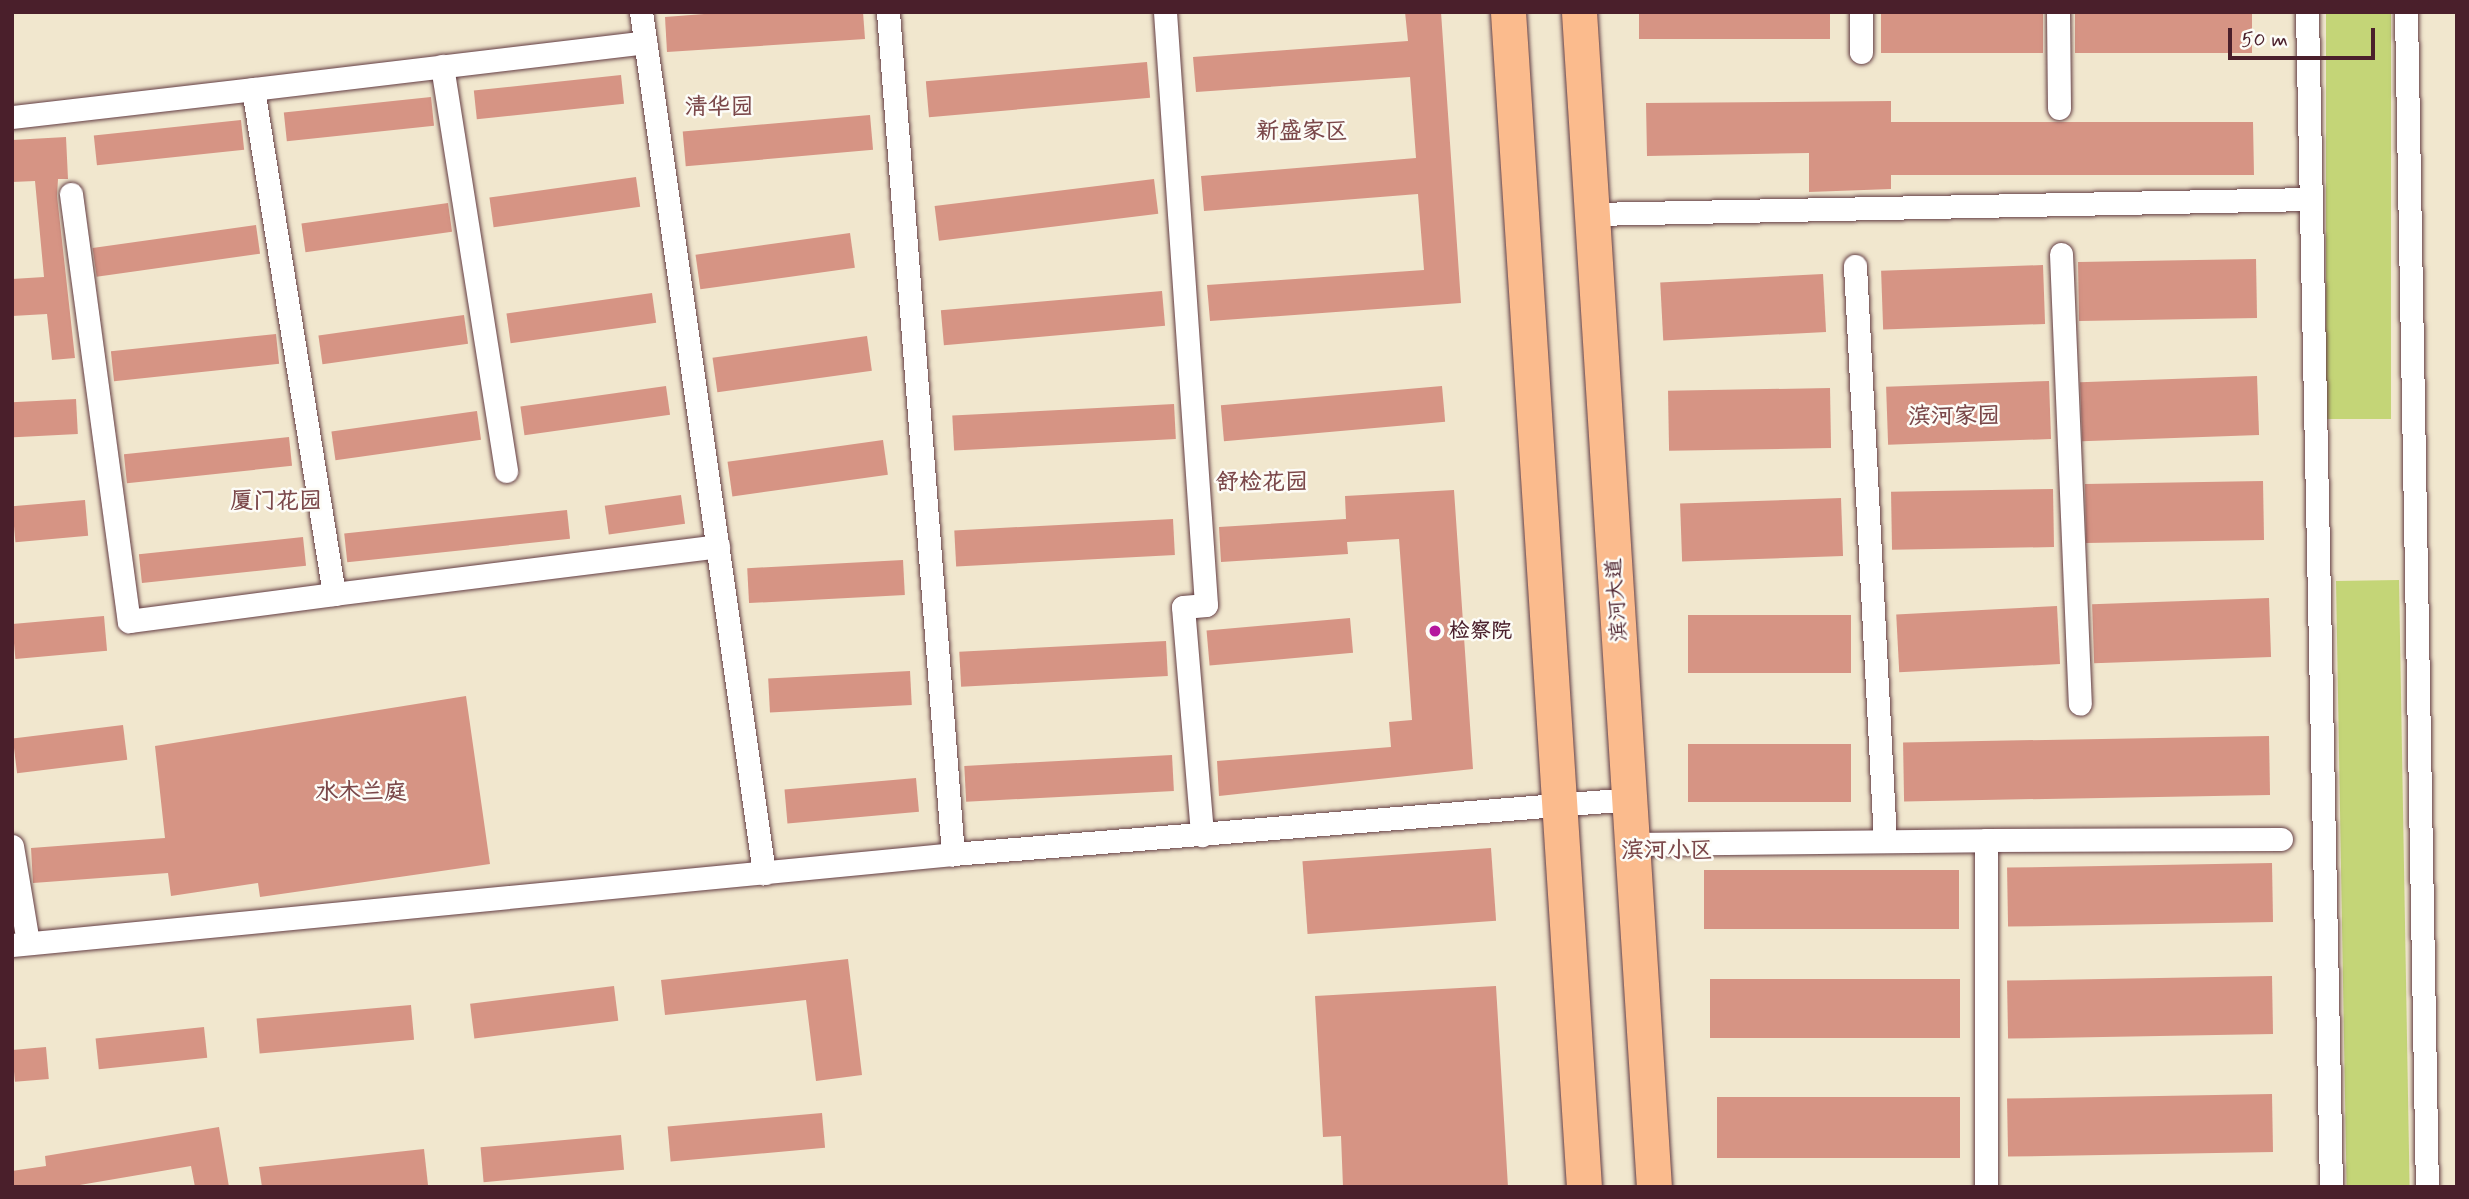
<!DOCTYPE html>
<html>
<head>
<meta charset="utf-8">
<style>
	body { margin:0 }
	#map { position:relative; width:2469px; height:1199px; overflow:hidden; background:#f1e7ce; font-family:Mynerve,"LXGW WenKai TC",sans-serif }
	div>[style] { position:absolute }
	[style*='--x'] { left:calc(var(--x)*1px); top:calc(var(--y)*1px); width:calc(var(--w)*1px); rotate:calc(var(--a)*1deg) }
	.green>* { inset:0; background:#c4d577; transform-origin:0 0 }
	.building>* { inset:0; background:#d69484; transform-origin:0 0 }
	.roads { filter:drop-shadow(0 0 2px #633d43) drop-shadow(0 0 2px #633d43) }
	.street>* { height:23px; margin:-11.5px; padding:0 11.5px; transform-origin:11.5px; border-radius:11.5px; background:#fff }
	.primary>* { height:35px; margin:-17.5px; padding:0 17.5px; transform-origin:17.5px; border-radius:17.5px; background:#fbbb8d }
	.dots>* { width:19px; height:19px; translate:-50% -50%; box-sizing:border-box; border:4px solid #fdfcf7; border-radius:50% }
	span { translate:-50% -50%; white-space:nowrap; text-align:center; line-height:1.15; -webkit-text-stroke:5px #fdfcf7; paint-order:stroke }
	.street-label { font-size:21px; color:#4a1f2b }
	.poi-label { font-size:21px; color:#4a1f2b; font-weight:700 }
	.left { translate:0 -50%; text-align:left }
	.neighbourhood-label { font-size:23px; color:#7b484a; font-weight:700 }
	.frame { position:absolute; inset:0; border:14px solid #4a1f2b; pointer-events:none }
	.scale { position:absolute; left:2228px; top:28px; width:147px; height:32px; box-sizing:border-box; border:4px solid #4a1f2b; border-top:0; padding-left:9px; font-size:21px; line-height:24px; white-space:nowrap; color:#4a1f2b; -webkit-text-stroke:5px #fdfcf7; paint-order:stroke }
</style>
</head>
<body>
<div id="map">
	<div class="green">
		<i style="left:2326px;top:12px;width:65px;height:407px"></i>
		<i style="left:2399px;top:580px;width:607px;height:63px;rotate:89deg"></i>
	</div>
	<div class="building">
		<i style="clip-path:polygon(730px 12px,863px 12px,865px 39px,667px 52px,665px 17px)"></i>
		<i style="clip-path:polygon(1405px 12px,1441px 12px,1461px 303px,1210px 321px,1207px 285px,1424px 270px,1418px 194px,1204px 211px,1201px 176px,1416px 158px,1410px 77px,1196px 92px,1193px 57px,1408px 41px)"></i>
		<i style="left:1639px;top:12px;width:191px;height:27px"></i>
		<i style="left:1881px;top:12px;width:162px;height:41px"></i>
		<i style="left:2075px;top:12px;width:177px;height:41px"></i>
		<i style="left:1147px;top:62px;width:36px;height:222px;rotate:85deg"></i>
		<i style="left:621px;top:75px;width:29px;height:148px;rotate:84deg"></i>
		<i style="left:431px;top:97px;width:29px;height:148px;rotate:84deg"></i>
		<i style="clip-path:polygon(1891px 101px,1891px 122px,2253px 122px,2254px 175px,1891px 175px,1891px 189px,1809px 192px,1809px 153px,1647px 156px,1646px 103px)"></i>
		<i style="left:870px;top:115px;width:35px;height:188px;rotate:85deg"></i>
		<i style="left:241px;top:120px;width:30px;height:148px;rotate:84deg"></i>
		<i style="clip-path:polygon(66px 137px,68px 179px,58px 179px,57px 196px,75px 358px,52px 360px,47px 314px,12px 316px,12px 279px,44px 277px,35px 181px,12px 182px,12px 140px)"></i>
		<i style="left:636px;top:177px;width:30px;height:148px;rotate:82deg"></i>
		<i style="left:1154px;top:179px;width:35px;height:221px;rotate:83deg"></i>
		<i style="left:448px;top:203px;width:29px;height:148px;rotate:82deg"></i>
		<i style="left:256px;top:225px;width:29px;height:165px;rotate:82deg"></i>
		<i style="left:850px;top:233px;width:35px;height:156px;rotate:82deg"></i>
		<i style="left:2256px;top:259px;width:59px;height:178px;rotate:89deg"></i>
		<i style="left:2043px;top:265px;width:59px;height:162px;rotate:88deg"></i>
		<i style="left:1823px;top:274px;width:58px;height:163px;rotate:87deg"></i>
		<i style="left:1162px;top:291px;width:35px;height:222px;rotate:85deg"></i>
		<i style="left:652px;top:293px;width:30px;height:147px;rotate:82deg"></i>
		<i style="left:464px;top:315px;width:29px;height:147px;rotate:82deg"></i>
		<i style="left:276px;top:334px;width:30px;height:166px;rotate:84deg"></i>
		<i style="left:867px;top:336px;width:35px;height:156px;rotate:82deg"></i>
		<i style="left:2257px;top:376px;width:59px;height:177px;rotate:88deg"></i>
		<i style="left:2049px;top:381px;width:58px;height:163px;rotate:88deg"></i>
		<i style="left:666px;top:386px;width:29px;height:147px;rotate:82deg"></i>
		<i style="left:1442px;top:386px;width:36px;height:222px;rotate:85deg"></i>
		<i style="left:1830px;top:388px;width:60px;height:162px;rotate:89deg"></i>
		<i style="left:76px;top:399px;width:35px;height:64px;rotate:87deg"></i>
		<i style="left:1174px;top:404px;width:35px;height:222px;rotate:87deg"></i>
		<i style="left:477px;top:411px;width:29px;height:147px;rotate:82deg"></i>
		<i style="left:289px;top:437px;width:29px;height:166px;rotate:84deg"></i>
		<i style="left:883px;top:440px;width:35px;height:157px;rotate:82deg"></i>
		<i style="left:2263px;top:481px;width:59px;height:178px;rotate:89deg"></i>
		<i style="left:2053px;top:489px;width:58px;height:162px;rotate:89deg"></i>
		<i style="clip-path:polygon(1454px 490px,1473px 769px,1219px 796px,1217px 761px,1391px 747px,1389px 722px,1412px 720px,1399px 539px,1347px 542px,1348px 554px,1221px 562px,1219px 527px,1346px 519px,1345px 496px)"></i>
		<i style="left:681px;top:495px;width:29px;height:77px;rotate:82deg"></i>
		<i style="left:1841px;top:498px;width:58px;height:161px;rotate:88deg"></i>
		<i style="left:85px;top:500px;width:36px;height:73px;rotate:85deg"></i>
		<i style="left:567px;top:510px;width:29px;height:224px;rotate:84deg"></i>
		<i style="left:1173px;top:519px;width:36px;height:219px;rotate:87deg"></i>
		<i style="left:303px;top:537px;width:29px;height:165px;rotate:84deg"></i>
		<i style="left:903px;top:560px;width:35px;height:156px;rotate:87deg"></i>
		<i style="left:2269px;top:598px;width:59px;height:177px;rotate:88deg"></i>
		<i style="left:2057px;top:606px;width:58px;height:161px;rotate:87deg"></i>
		<i style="left:1851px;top:615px;width:58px;height:163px;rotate:90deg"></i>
		<i style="left:104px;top:616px;width:35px;height:92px;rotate:85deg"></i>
		<i style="left:1350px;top:618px;width:35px;height:144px;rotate:85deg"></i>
		<i style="left:1166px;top:641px;width:35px;height:207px;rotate:87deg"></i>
		<i style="left:910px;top:671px;width:34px;height:142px;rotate:87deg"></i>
		<i style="clip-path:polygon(466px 696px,490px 864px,260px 897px,258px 883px,171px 896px,168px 873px,33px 883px,31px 848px,165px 838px,155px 746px)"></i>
		<i style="left:123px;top:725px;width:35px;height:111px;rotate:83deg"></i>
		<i style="left:2269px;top:736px;width:59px;height:366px;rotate:89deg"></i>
		<i style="left:1851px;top:744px;width:58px;height:163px;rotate:90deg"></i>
		<i style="left:1172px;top:755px;width:36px;height:208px;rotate:87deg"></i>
		<i style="left:916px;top:778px;width:34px;height:132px;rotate:85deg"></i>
		<i style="left:1491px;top:848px;width:73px;height:189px;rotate:86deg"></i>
		<i style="left:2272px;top:863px;width:59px;height:265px;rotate:89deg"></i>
		<i style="left:1704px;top:870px;width:255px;height:59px"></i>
		<i style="clip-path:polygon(848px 959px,862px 1075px,816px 1081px,806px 1000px,665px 1015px,661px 980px)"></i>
		<i style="left:2272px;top:976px;width:58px;height:265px;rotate:89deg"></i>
		<i style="left:1710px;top:979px;width:250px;height:59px"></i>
		<i style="left:614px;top:986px;width:35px;height:145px;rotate:83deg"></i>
		<i style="clip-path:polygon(1496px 986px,1508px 1187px,1343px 1187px,1341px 1136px,1323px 1137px,1315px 996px)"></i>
		<i style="left:411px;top:1005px;width:35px;height:155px;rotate:85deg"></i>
		<i style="left:204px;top:1027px;width:31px;height:109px;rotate:84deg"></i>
		<i style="left:46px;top:1047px;width:32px;height:34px;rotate:85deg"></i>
		<i style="left:2272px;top:1094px;width:58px;height:265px;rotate:89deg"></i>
		<i style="left:1717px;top:1097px;width:243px;height:61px"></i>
		<i style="left:822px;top:1113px;width:35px;height:155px;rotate:85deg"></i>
		<i style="clip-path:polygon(219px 1127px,229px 1187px,195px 1187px,191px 1166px,68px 1187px,12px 1187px,12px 1171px,46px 1166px,45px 1156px)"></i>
		<i style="left:621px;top:1135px;width:35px;height:141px;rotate:85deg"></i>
		<i style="clip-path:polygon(424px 1149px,428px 1185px,262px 1187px,259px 1167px)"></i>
	</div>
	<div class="roads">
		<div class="street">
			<i style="--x:641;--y:12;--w:870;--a:81.87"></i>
			<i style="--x:888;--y:12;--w:845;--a:85.59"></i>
			<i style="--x:1165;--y:12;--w:594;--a:86.04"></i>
			<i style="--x:1206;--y:605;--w:23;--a:175"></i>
			<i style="--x:1183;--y:607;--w:229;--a:85.2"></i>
			<i style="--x:1861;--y:12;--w:40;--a:90"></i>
			<i style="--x:2058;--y:12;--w:96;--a:89.4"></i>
			<i style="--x:2307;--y:12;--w:1175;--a:88.83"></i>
			<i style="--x:2406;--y:12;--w:1175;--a:88.98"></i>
			<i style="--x:442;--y:66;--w:410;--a:81"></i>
			<i style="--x:12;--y:117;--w:243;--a:-6.6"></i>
			<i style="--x:71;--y:194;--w:431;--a:82.3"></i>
			<i style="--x:129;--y:621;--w:207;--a:-7.5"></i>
			<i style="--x:334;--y:594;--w:511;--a:-99.11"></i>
			<i style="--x:253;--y:89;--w:395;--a:-6.8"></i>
			<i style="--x:1593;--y:214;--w:718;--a:-1.2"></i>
			<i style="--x:2061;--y:254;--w:450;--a:87.6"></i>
			<i style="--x:1855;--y:266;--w:576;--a:87.01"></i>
			<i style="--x:334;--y:594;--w:387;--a:-7.1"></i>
			<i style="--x:1986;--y:840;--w:295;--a:-0.2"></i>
			<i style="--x:1631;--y:844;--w:355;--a:-0.6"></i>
			<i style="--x:1986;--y:840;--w:347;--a:90"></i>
			<i style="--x:12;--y:846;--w:98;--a:80.6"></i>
			<i style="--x:12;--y:945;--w:945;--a:-5.52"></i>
			<i style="--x:953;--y:854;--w:679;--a:-4.64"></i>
		</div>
		<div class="primary">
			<i style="--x:1508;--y:12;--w:1177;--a:86.3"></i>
			<i style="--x:1579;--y:12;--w:1177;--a:86.35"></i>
		</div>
	</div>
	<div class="dots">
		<i style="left:1435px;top:631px;background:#b5179e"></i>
	</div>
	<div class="street-label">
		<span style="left:1617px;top:600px;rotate:-94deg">滨河大道</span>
	</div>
	<div class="poi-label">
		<span class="left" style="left:1449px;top:631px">检察院</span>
	</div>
	<div class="neighbourhood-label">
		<span style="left:719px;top:108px">清华园</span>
		<span style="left:1302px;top:132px">新盛家区</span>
		<span style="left:1954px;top:417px">滨河家园</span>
		<span style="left:1262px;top:483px">舒检花园</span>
		<span style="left:276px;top:502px">厦门花园</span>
		<span style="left:361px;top:793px">水木兰庭</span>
		<span style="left:1667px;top:851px">滨河小区</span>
	</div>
	<div class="frame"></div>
	<div class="scale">50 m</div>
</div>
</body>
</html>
